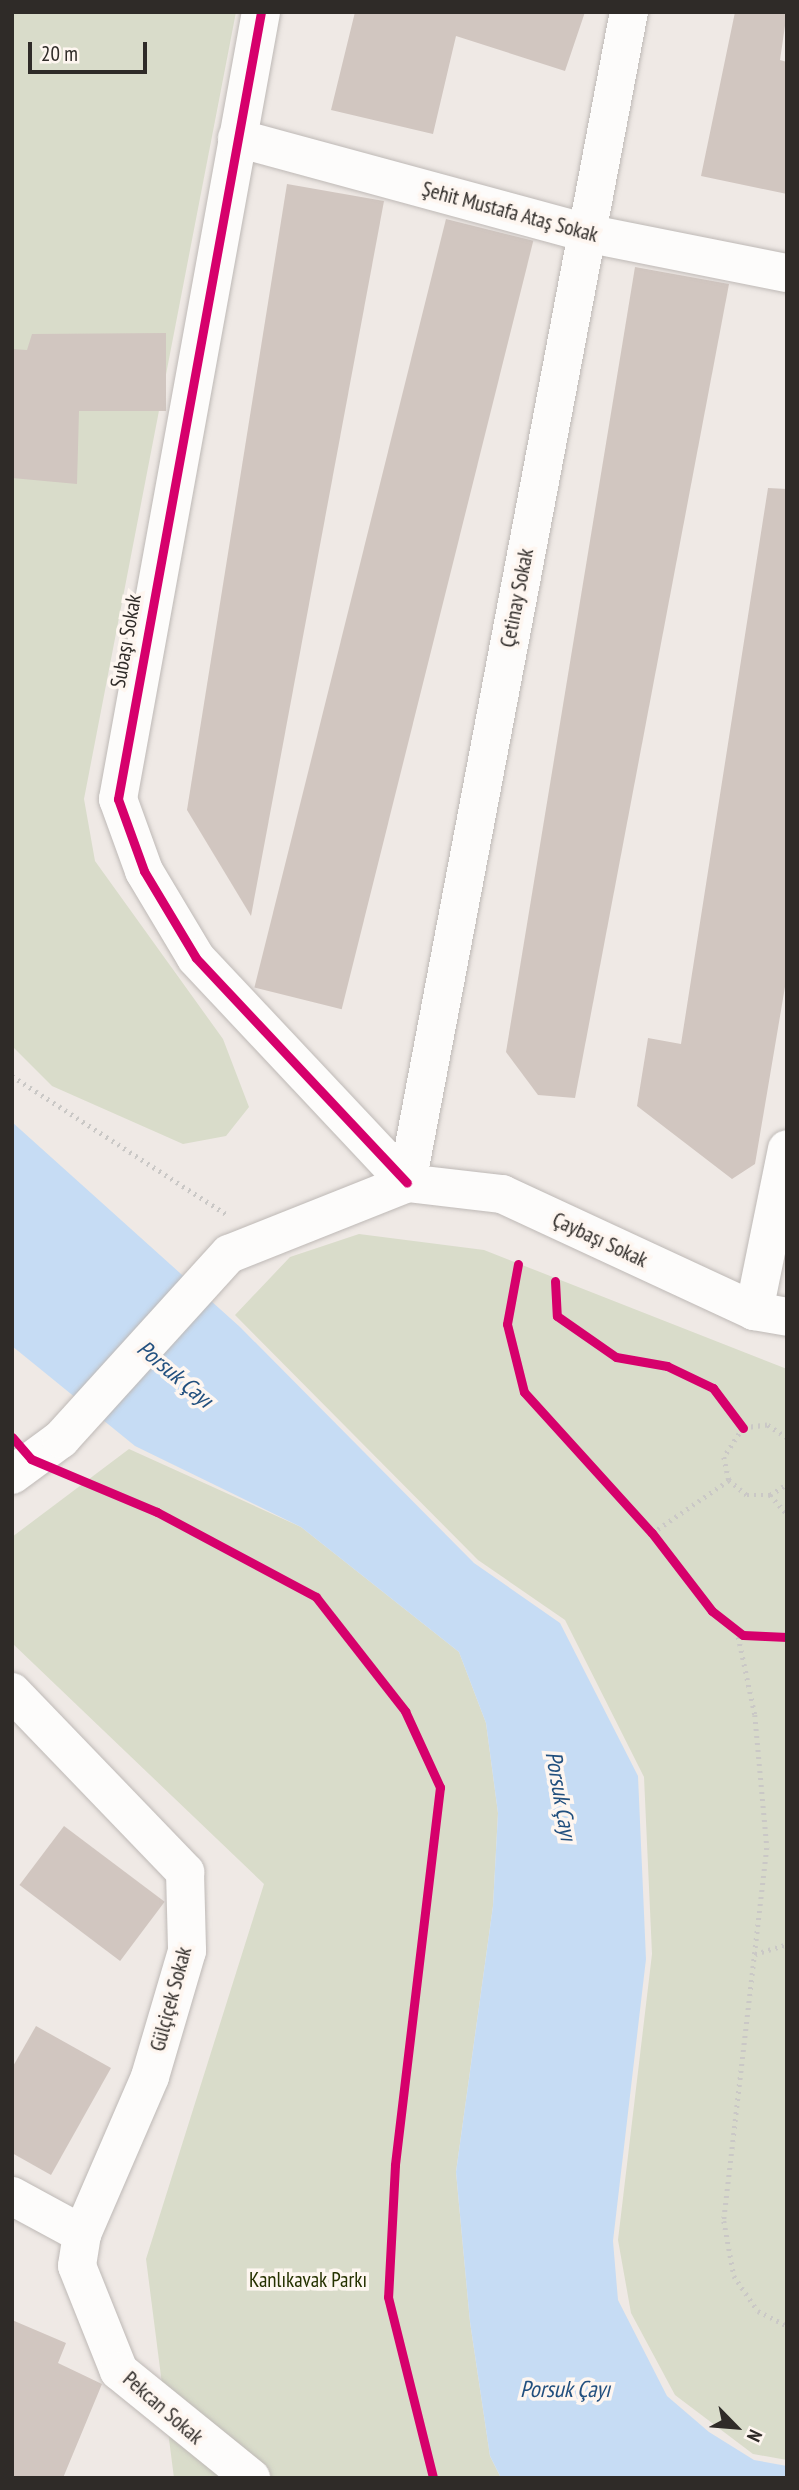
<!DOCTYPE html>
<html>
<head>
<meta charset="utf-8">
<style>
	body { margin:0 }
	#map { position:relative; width:799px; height:2490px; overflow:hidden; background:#efe9e5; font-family:"PT Sans Narrow",sans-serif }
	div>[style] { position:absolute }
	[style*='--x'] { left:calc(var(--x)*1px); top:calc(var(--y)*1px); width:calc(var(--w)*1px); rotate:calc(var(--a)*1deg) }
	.green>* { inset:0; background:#d9dcca }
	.water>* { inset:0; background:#c6dcf4 }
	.building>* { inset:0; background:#d1c6c0; transform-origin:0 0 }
	.path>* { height:4.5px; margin-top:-2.25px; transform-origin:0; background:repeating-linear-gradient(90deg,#cac8c6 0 2px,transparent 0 7px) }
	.roads { filter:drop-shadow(0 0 2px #beb9b6) drop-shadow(0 0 2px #beb9b6) }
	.minor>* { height:38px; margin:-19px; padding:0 19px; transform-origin:19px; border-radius:19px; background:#fdfcfb }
	.cycleway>* { height:9px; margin:-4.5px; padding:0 4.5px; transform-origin:4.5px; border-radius:4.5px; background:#d6006c }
	span { translate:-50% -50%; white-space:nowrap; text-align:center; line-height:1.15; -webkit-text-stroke:7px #fef6f0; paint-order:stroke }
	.street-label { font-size:21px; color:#2f2b28 }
	.park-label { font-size:21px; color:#263200 }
	.water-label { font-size:23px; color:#214f7e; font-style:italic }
	.frame { position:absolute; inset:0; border:14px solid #2f2b28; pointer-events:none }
	.north { position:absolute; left:701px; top:2392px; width:70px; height:70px; -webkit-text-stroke:5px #fef6f0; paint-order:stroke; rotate:115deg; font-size:19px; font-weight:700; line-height:28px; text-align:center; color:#2f2b28 }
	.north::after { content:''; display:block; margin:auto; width:24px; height:32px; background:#2f2b28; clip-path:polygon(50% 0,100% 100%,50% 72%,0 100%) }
	.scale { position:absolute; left:28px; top:42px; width:119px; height:32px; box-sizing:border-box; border:4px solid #2f2b28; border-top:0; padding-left:9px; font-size:21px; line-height:24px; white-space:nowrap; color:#2f2b28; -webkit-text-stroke:5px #fef6f0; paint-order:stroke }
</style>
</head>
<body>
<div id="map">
	<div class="green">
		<i style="clip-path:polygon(12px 12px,236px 12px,84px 799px,95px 861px,223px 1039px,249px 1107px,226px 1136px,183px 1144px,52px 1086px,12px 1046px)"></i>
		<i style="clip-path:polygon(359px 1234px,484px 1250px,787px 1369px,787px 2460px,753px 2454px,675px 2395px,631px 2313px,618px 2240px,652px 1954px,644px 1777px,565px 1620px,478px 1560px,235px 1315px,290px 1257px)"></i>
		<i style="clip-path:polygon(129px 1449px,301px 1527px,459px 1652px,486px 1723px,498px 1813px,493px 1906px,456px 2172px,470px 2322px,490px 2456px,501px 2478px,174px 2478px,146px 2259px,264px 1884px,12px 1643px,12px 1537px)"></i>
	</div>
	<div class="water">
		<i style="clip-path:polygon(12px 1122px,240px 1327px,474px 1563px,560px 1623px,638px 1776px,646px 1959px,613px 2241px,618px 2300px,667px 2396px,709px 2432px,754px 2460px,787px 2466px,787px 2478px,501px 2478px,490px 2456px,470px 2322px,456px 2172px,493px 1906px,498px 1813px,486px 1723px,459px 1652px,301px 1527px,135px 1446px,12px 1346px)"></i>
	</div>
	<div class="building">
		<i style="clip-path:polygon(355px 12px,585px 12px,565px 71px,456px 36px,433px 134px,331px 110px)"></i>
		<i style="clip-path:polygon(735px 12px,787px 12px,780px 60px,787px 62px,787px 194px,701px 176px)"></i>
		<i style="clip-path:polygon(287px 184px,384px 201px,251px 916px,187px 810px)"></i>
		<i style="left:446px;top:219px;width:90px;height:792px;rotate:14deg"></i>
		<i style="clip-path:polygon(635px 267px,729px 284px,575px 1098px,538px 1095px,506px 1052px)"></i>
		<i style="clip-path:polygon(166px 333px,166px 411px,79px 411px,77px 484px,12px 478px,12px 349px,27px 350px,32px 334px)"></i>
		<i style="clip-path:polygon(768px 488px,787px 489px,787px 975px,755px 1164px,732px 1179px,637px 1106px,648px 1038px,681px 1044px)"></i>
		<i style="left:64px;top:1826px;width:126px;height:74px;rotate:37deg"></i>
		<i style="clip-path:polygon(36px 2026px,111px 2068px,51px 2175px,12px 2153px,12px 2068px)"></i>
		<i style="clip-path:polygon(12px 2320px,66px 2343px,58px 2363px,102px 2384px,63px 2478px,12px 2478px)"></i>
	</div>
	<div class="path">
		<i style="--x:12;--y:1076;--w:255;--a:32.8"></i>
		<i style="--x:518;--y:1264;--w:61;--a:100.4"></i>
		<i style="--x:507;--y:1324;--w:70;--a:76"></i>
		<i style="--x:524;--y:1392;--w:190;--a:47.8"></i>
		<i style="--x:652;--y:1533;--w:98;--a:52.4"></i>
		<i style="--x:712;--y:1611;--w:39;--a:38"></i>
		<i style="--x:743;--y:1635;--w:44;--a:2.6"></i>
		<i style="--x:555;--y:1281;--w:35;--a:87"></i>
		<i style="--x:557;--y:1316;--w:72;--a:34.8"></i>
		<i style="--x:616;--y:1357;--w:52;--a:10"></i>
		<i style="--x:667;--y:1366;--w:51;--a:25.6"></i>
		<i style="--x:713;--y:1388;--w:50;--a:53.1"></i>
		<i style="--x:787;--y:1438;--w:24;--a:-147"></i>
		<i style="--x:767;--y:1425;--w:24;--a:173"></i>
		<i style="--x:743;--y:1428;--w:35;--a:123"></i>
		<i style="--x:724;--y:1457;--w:24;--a:78"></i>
		<i style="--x:729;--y:1480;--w:23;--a:40"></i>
		<i style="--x:747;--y:1495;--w:23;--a:0"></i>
		<i style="--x:770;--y:1495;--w:20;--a:-33"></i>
		<i style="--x:770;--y:1495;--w:25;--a:48"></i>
		<i style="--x:652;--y:1533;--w:93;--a:-34.5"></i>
		<i style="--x:737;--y:1630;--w:87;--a:78"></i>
		<i style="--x:755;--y:1715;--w:134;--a:84.8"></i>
		<i style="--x:767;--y:1848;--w:375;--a:96.6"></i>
		<i style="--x:724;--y:2221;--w:56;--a:79.7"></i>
		<i style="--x:734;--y:2276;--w:42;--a:55.6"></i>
		<i style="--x:758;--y:2311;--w:33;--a:27"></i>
		<i style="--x:755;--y:1954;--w:34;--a:-17"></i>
	</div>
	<div class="roads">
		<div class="minor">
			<i style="--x:261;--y:12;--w:800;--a:100.3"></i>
			<i style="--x:118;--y:799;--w:77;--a:70.1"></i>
			<i style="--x:144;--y:871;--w:101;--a:59.1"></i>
			<i style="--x:196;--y:958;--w:308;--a:46.8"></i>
			<i style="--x:237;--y:138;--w:362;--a:15.2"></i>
			<i style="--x:586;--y:233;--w:205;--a:11.3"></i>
			<i style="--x:407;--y:1183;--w:1192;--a:-79.27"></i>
			<i style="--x:754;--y:1311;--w:165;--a:-78.5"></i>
			<i style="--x:12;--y:1475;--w:61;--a:-36.3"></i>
			<i style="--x:61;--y:1439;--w:250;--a:-47.8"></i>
			<i style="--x:229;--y:1254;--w:192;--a:-21.7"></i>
			<i style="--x:407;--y:1183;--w:96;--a:6.6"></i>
			<i style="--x:502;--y:1194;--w:278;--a:24.9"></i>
			<i style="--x:754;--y:1311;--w:34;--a:10"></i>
			<i style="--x:12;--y:1692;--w:250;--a:46.1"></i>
			<i style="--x:185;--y:1872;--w:79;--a:88.5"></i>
			<i style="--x:187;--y:1951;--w:131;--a:106.4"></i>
			<i style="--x:150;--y:2077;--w:171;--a:113.4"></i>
			<i style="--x:12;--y:2196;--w:80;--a:28.5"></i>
			<i style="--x:82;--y:2234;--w:32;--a:99"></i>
			<i style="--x:77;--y:2266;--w:113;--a:68.2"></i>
			<i style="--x:119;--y:2371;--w:170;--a:39"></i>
		</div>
	</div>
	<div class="cycleway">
		<i style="--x:261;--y:12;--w:800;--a:100.3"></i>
		<i style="--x:118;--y:799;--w:77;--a:70.1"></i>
		<i style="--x:144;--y:871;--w:101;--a:59.1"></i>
		<i style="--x:196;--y:958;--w:308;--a:46.8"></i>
		<i style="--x:518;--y:1264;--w:61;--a:100.4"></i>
		<i style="--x:507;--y:1324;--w:70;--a:76"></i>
		<i style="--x:524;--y:1392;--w:190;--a:47.8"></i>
		<i style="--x:652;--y:1533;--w:98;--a:52.4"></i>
		<i style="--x:712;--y:1611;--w:39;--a:38"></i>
		<i style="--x:743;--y:1635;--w:44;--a:2.6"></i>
		<i style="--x:555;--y:1281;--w:35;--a:87"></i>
		<i style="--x:557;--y:1316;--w:72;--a:34.8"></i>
		<i style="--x:616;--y:1357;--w:52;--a:10"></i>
		<i style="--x:667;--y:1366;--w:51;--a:25.6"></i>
		<i style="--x:713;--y:1388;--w:50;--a:53.1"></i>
		<i style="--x:12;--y:1437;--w:29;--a:49"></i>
		<i style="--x:31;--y:1459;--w:137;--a:22.8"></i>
		<i style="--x:157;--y:1512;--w:180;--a:28.1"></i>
		<i style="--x:316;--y:1597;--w:145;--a:52"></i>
		<i style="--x:405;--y:1711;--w:84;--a:65.3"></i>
		<i style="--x:440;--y:1787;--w:381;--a:96.8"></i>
		<i style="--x:395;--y:2165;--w:132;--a:93"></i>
		<i style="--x:388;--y:2297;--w:187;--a:76"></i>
	</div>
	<div class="street-label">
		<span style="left:510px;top:212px;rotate:15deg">Şehit Mustafa Ataş Sokak</span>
		<span style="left:517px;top:598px;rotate:-79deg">Çetinay Sokak</span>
		<span style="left:126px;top:641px;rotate:-80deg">Subaşı Sokak</span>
		<span style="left:600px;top:1240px;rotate:25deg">Çaybaşı Sokak</span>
		<span style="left:171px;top:1999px;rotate:-75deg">Gülçiçek Sokak</span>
		<span style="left:163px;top:2408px;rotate:41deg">Pekcan Sokak</span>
	</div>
	<div class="park-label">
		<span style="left:308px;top:2280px">Kanlıkavak Parkı</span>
	</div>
	<div class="water-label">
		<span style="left:175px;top:1374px;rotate:40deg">Porsuk Çayı</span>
		<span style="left:561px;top:1796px;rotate:80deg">Porsuk Çayı</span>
		<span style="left:565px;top:2389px">Porsuk Çayı</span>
	</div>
	<div class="frame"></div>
	<div class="north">N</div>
	<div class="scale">20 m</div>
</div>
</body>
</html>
